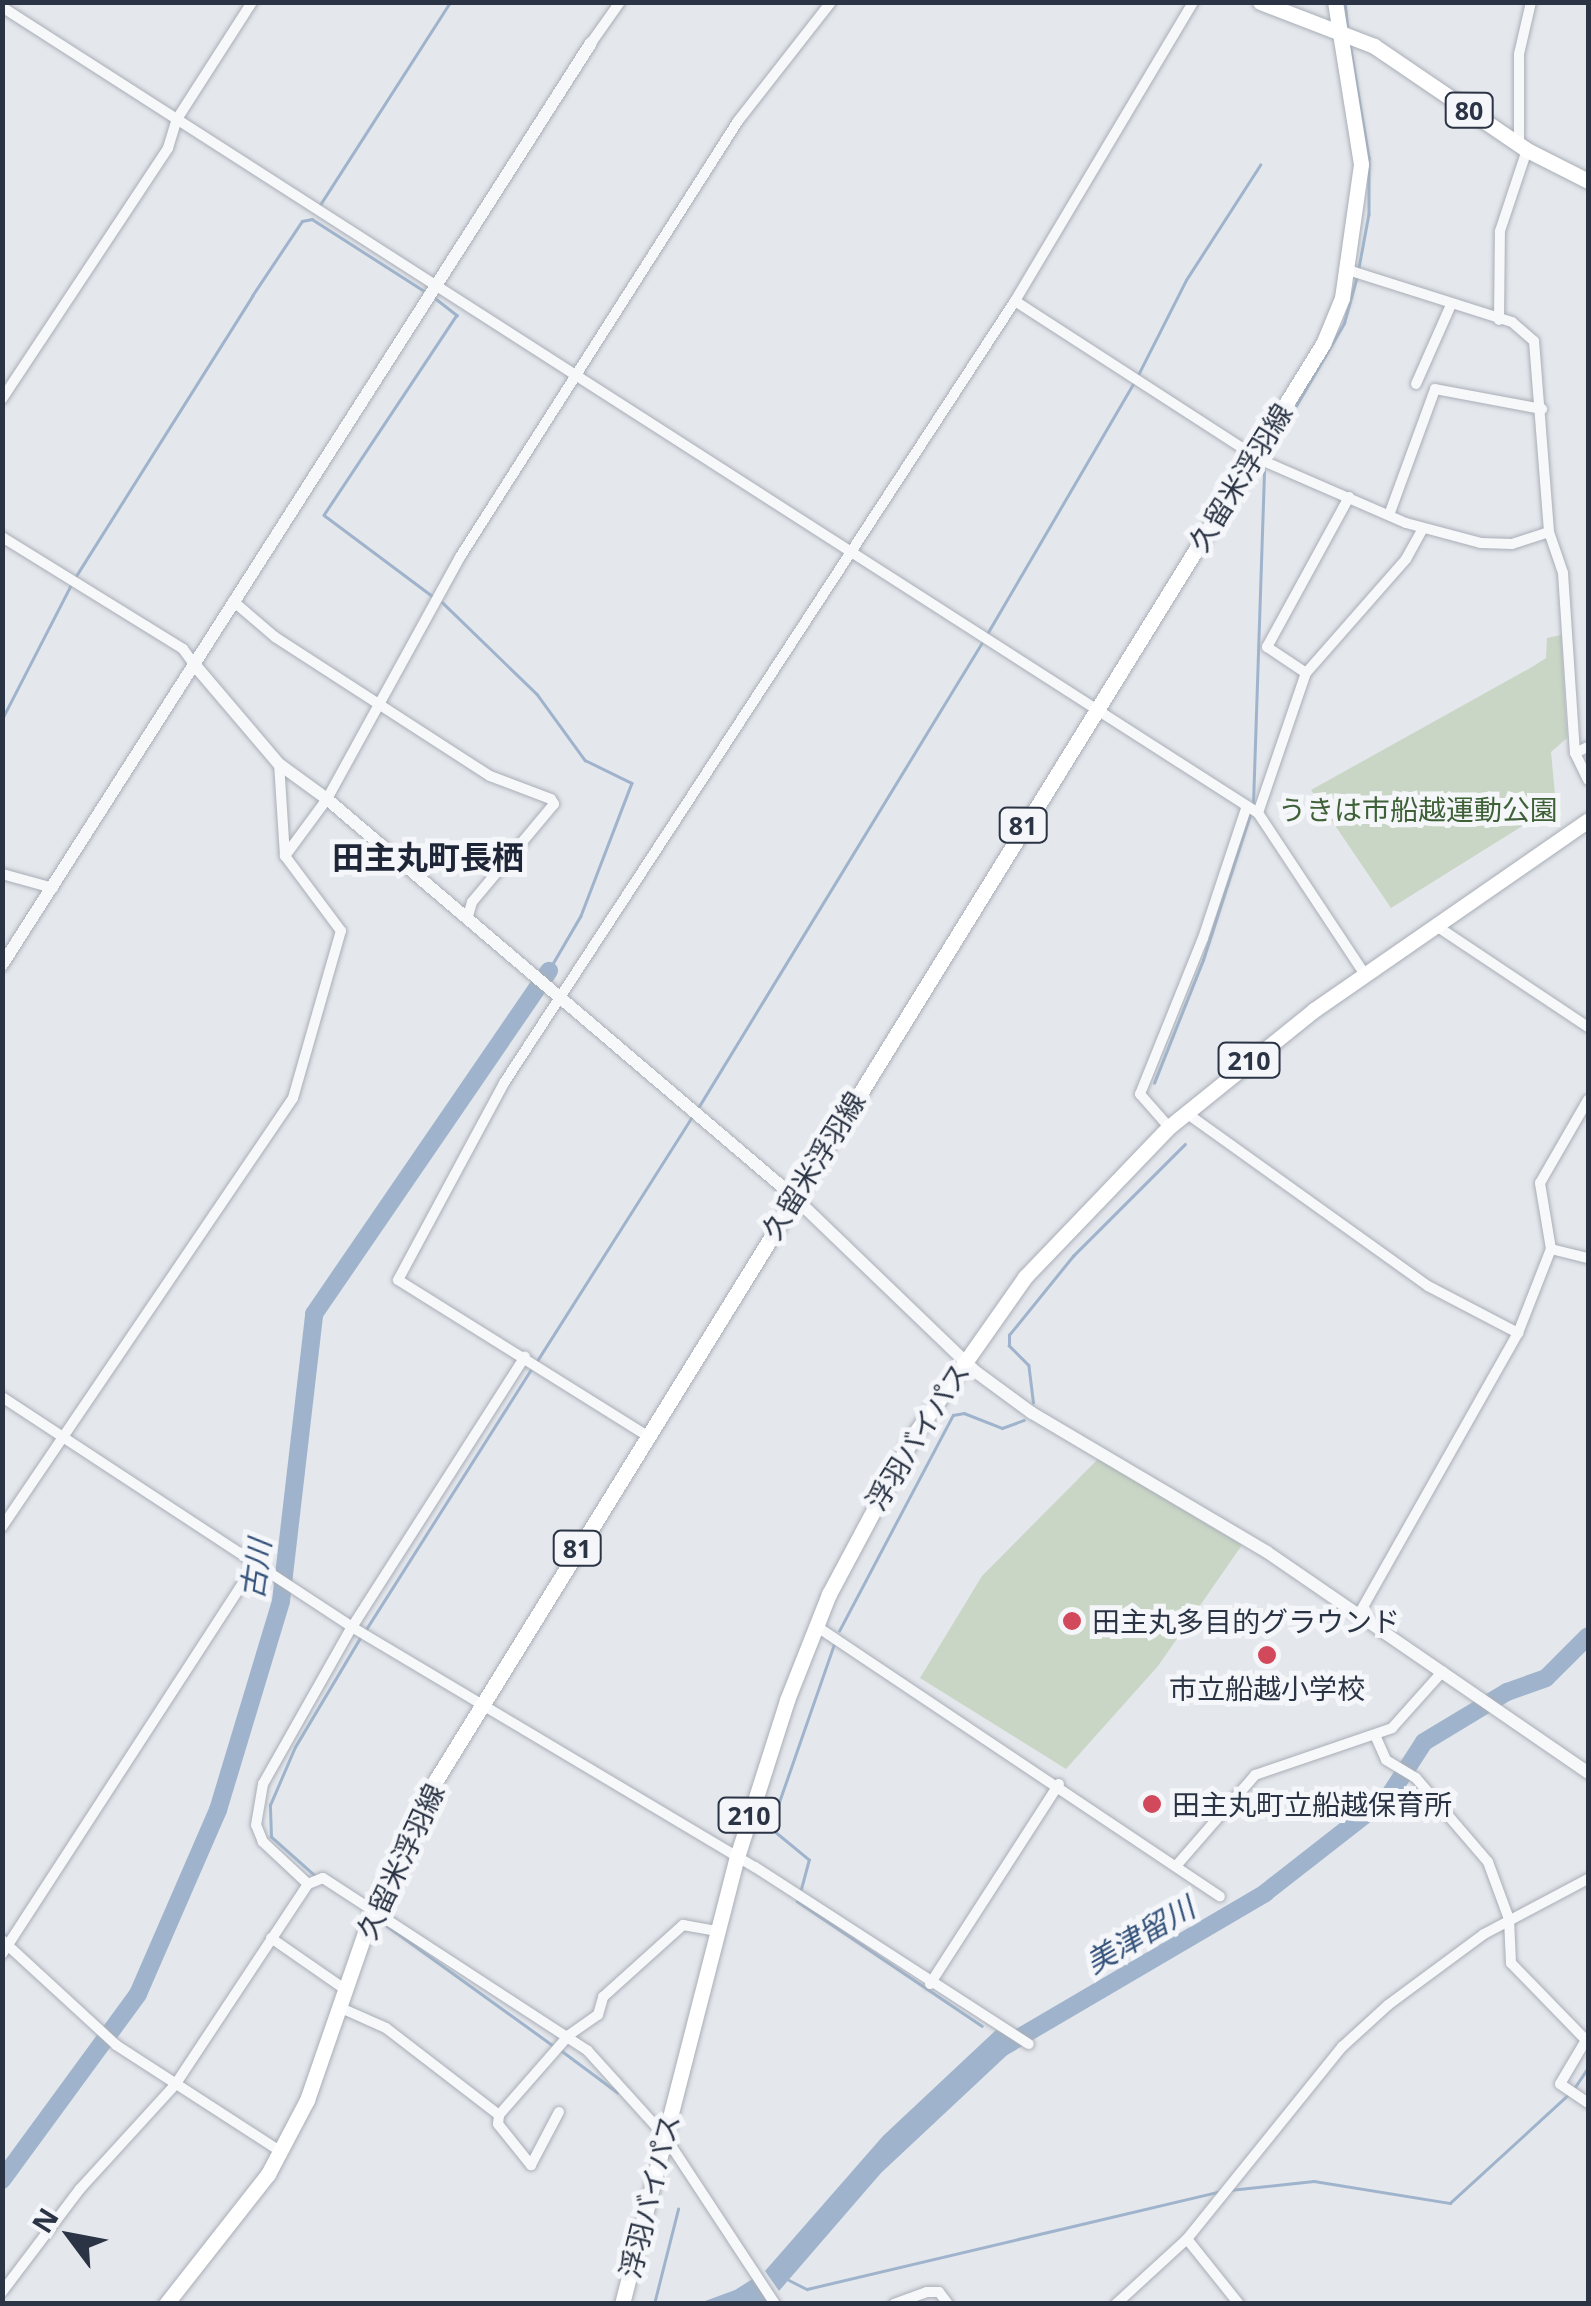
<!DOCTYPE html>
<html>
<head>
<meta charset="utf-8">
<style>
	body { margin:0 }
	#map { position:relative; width:1591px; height:2306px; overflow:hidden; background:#e4e7ec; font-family:"Noto Sans","Noto Sans JP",sans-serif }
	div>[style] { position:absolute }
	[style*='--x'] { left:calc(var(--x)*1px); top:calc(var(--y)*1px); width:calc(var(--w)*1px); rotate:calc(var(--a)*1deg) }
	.green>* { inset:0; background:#c9d6c5 }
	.water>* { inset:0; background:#9fb4cc }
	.stream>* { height:2.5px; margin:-1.25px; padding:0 1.25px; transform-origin:1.25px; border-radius:1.25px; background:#9fb4cc }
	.river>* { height:18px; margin:-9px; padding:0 9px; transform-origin:9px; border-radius:9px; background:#9fb4cc }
	.roads { filter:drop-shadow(0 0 2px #a9aeb7) drop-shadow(0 0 2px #a9aeb7) }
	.minor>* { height:10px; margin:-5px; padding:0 5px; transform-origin:5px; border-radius:5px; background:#f7f8fa }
	.tertiary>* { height:12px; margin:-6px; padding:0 6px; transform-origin:6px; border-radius:6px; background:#f7f8fa }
	.primary>* { height:15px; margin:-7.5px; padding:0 7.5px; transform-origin:7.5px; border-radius:7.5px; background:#fff }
	.trunk>* { height:15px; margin:-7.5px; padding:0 7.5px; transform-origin:7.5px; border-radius:7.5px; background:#fff }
	.dots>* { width:28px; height:28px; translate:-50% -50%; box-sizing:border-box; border:5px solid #f4f6f9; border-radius:50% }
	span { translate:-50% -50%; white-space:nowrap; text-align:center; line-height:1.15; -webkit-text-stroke:10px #f4f6f9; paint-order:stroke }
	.shield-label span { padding:2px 8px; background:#f4f6f9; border:2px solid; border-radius:8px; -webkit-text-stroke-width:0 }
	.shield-label { font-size:25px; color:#2b3445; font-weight:700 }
	.street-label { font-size:28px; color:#2b3445 }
	.park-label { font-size:28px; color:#3f6138 }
	.poi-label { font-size:28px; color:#2b3445 }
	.left { translate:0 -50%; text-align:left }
	.water-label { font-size:30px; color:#34527a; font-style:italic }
	.quarter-label { font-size:32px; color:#1d2536; font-weight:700 }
	.frame { position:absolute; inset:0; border:5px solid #2b3445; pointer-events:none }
	.north { position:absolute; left:20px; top:2186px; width:100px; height:100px; -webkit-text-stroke:8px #f4f6f9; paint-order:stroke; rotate:302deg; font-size:28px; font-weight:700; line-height:40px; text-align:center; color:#2b3445 }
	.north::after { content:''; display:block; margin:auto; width:35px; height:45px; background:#2b3445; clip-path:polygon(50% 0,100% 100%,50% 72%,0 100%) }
</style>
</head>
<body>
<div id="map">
	<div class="green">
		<i style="clip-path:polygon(1561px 635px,1567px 738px,1551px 752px,1556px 805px,1391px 908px,1311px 790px,1532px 667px,1546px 658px,1547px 638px)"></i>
		<i style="clip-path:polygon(1098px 1459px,1242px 1545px,1158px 1666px,1066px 1769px,920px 1678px,982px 1576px)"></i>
	</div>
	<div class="water">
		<i style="clip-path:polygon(996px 2030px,1021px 2042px,881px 2173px,779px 2291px,765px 2271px,883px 2136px)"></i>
		<i style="clip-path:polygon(754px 2278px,770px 2301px,697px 2304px,735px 2290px)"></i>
	</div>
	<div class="stream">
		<i style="--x:1345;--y:2;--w:29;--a:84"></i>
		<i style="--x:1350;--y:44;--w:116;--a:80.5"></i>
		<i style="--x:1369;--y:158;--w:56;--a:90"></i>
		<i style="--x:1369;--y:214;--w:55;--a:100.5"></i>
		<i style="--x:318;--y:208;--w:245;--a:-57.3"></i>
		<i style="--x:312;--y:219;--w:133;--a:32.7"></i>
		<i style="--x:435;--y:298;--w:28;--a:38"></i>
		<i style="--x:457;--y:315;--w:240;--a:123.6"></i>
		<i style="--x:324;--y:515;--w:139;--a:36.8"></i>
		<i style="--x:1138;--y:375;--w:106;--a:-63.2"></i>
		<i style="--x:1186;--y:280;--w:137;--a:-57.2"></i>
		<i style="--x:1265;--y:459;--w:157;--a:-59.8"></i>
		<i style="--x:1344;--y:323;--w:49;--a:-74.5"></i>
		<i style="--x:76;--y:576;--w:331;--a:-57.8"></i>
		<i style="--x:252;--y:296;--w:90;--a:-56.3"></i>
		<i style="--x:302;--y:221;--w:10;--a:-11"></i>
		<i style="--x:442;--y:602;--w:132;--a:44.1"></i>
		<i style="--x:537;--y:694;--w:82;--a:54"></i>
		<i style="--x:585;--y:760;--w:52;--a:26.1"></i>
		<i style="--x:632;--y:783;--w:142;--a:111"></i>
		<i style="--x:581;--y:916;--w:64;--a:120.2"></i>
		<i style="--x:987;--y:634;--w:292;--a:-59.7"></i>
		<i style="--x:2;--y:719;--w:153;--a:-62.8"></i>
		<i style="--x:1253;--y:804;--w:337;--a:-88.1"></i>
		<i style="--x:1154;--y:1083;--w:132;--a:-68.3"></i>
		<i style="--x:1203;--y:960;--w:157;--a:-72.1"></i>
		<i style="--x:698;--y:1108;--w:547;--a:-58.61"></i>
		<i style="--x:537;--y:1361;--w:291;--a:-57.6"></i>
		<i style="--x:1033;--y:1403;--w:38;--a:-97"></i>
		<i style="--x:1028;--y:1365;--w:27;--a:-135"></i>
		<i style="--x:1009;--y:1346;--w:11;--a:-90"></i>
		<i style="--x:1009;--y:1335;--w:102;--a:-51"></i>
		<i style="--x:1073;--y:1256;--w:158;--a:-45"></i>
		<i style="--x:365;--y:1631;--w:312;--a:-57.6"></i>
		<i style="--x:839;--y:1631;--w:244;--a:-62.2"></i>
		<i style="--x:953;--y:1415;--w:11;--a:-10"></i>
		<i style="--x:964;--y:1413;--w:41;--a:21.5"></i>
		<i style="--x:1002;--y:1428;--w:23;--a:-20"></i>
		<i style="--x:315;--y:1876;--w:59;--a:-138.4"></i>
		<i style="--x:271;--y:1837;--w:32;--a:-92"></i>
		<i style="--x:270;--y:1805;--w:63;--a:-66.7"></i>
		<i style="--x:295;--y:1747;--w:127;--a:-59.2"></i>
		<i style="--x:801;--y:1889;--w:30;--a:-75"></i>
		<i style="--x:809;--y:1860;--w:50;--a:-140.6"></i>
		<i style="--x:770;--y:1828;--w:198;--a:-70.8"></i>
		<i style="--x:797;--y:1901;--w:223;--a:34"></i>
		<i style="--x:379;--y:1920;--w:217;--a:35.8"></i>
		<i style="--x:562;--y:2051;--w:69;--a:36.7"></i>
		<i style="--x:1575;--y:2087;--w:23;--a:-56"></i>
		<i style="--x:1230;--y:2190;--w:84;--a:-6.1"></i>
		<i style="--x:1314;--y:2181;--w:138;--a:9.2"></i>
		<i style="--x:1450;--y:2203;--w:163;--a:-42.5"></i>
		<i style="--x:789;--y:2280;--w:20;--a:27"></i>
		<i style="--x:807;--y:2289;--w:426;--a:-13.3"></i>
		<i style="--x:654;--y:2304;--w:98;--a:-75.8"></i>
	</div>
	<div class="river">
		<i style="--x:1003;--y:2047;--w:304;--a:-30.4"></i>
		<i style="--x:1265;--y:1893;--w:157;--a:-38"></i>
		<i style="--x:1389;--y:1796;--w:64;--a:-57.1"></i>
		<i style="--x:1424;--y:1742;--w:97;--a:-31.1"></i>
		<i style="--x:1507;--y:1692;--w:41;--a:-19.7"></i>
		<i style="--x:1546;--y:1678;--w:59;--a:-45"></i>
		<i style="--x:2;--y:2180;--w:230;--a:-53.8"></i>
		<i style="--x:138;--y:1994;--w:201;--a:-66.5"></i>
		<i style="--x:218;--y:1810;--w:218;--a:-73.2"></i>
		<i style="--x:281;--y:1601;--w:289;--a:-83.4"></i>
		<i style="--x:314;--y:1314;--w:416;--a:-55.6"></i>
	</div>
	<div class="roads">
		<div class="minor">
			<i style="--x:2;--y:7;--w:1492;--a:32.69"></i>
			<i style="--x:1258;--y:813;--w:192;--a:56.5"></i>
			<i style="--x:591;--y:43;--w:50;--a:-54.7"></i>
			<i style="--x:1519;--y:145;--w:91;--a:-90"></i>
			<i style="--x:1519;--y:54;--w:53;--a:-77"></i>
			<i style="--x:1348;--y:270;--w:172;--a:17.6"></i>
			<i style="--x:1512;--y:322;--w:29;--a:41"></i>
			<i style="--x:1534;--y:341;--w:192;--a:85.5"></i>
			<i style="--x:1549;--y:532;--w:43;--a:71.1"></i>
			<i style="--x:1563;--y:573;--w:180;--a:86.2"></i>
			<i style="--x:1575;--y:753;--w:30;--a:64"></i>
			<i style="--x:1015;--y:301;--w:293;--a:32.9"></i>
			<i style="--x:1261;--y:460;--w:158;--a:23.5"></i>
			<i style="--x:1406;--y:523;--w:78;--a:14.9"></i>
			<i style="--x:1481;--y:543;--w:31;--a:2"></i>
			<i style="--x:1512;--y:544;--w:39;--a:-18"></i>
			<i style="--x:1499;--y:320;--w:89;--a:-89.4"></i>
			<i style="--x:1500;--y:231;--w:85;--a:-71.6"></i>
			<i style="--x:1416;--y:384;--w:84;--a:-66.2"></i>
			<i style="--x:2;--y:399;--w:301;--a:-56.5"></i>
			<i style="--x:168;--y:148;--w:30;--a:-73"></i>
			<i style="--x:177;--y:119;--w:139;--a:-57.3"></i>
			<i style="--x:1389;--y:515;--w:134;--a:-69.9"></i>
			<i style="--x:1435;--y:389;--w:109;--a:10.6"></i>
			<i style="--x:2;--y:537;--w:213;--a:31.7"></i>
			<i style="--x:183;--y:649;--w:17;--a:54"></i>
			<i style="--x:233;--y:601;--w:55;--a:40.6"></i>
			<i style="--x:275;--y:637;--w:256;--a:32.9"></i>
			<i style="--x:490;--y:776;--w:65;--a:20.7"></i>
			<i style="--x:551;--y:799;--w:6;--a:59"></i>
			<i style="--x:554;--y:804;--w:128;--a:129.9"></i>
			<i style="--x:472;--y:902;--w:18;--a:106"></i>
			<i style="--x:1306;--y:673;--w:47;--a:-146.3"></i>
			<i style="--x:1267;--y:647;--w:171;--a:-61.3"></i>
			<i style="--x:1575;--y:753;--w:14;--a:-25"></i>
			<i style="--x:1258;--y:813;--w:148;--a:-71.1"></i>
			<i style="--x:1306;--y:673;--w:152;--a:-48.7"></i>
			<i style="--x:1406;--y:559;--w:35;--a:-61"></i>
			<i style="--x:285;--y:856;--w:71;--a:-53.6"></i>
			<i style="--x:327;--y:799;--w:276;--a:-61.2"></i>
			<i style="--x:460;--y:557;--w:517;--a:-57.48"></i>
			<i style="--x:738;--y:121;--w:151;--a:-52"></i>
			<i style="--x:2;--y:874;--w:53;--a:15.4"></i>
			<i style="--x:1435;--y:925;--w:184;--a:33.7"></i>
			<i style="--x:1185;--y:1112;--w:299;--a:35.6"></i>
			<i style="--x:1428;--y:1286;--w:102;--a:27.6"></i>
			<i style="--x:1169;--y:1127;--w:44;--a:-131.3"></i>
			<i style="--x:1140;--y:1094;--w:168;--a:-68"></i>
			<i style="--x:1203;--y:938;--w:139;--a:-71.6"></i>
			<i style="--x:1551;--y:1249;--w:38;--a:14"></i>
			<i style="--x:2;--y:1397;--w:419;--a:33.3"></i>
			<i style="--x:352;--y:1627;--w:469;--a:30.8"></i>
			<i style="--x:755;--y:1867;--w:326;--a:32.9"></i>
			<i style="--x:646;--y:1435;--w:292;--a:-148"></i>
			<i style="--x:398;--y:1280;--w:224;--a:-61.7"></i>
			<i style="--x:504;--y:1083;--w:934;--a:-56.84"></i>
			<i style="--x:1015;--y:301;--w:348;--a:-59.2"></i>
			<i style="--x:2;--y:1527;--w:518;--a:-55.85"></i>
			<i style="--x:293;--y:1098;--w:174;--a:-74"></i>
			<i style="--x:341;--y:931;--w:94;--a:-126.7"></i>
			<i style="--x:285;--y:856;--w:92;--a:-93.7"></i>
			<i style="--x:1359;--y:1614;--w:323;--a:-60.5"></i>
			<i style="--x:1518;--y:1333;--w:90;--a:-68.6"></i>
			<i style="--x:1551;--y:1249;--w:67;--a:-99.5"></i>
			<i style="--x:1540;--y:1183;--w:96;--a:-60"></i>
			<i style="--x:816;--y:1626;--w:486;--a:33.8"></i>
			<i style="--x:1375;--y:1735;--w:27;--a:66"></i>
			<i style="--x:1386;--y:1760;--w:35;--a:31"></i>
			<i style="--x:1416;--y:1778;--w:111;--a:49.4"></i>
			<i style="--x:1488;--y:1862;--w:61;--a:69.8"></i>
			<i style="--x:1509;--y:1919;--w:44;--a:87.4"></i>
			<i style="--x:1511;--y:1963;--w:107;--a:45.8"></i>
			<i style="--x:1586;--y:2040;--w:51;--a:120.6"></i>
			<i style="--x:1560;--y:2084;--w:34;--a:34"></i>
			<i style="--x:1176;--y:1866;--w:121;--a:-49"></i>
			<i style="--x:1255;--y:1775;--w:145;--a:-18.9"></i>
			<i style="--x:1392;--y:1728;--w:76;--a:-48.2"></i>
			<i style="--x:308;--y:1884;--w:62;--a:-137"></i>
			<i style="--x:263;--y:1842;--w:18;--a:-112"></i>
			<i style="--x:256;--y:1825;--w:42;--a:-80.3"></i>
			<i style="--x:263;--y:1784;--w:180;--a:-60.5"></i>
			<i style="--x:352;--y:1627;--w:321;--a:-57.4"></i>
			<i style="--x:271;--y:1938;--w:91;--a:34.7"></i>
			<i style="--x:2;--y:1940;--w:155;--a:42.6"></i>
			<i style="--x:116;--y:2045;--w:195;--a:32.9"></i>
			<i style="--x:2;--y:1954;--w:470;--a:-57"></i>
			<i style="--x:930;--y:1984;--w:238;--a:-57.2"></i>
			<i style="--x:341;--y:2008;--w:49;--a:24"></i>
			<i style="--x:386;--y:2028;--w:143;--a:37.6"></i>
			<i style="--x:499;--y:2115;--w:106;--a:-48.8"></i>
			<i style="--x:569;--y:2035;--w:35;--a:-35"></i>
			<i style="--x:598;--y:2015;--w:19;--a:-74"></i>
			<i style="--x:603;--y:1997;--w:108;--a:-42"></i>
			<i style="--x:683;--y:1925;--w:35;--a:10"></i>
			<i style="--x:499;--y:2115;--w:9;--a:96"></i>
			<i style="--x:498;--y:2124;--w:53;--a:51.2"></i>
			<i style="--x:531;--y:2165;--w:60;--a:-62.2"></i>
			<i style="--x:1187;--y:2239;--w:83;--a:51.3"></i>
			<i style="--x:2;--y:2292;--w:129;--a:-52.9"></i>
			<i style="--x:80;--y:2189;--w:141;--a:-47.6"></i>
			<i style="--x:175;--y:2085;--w:241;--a:-56.5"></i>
			<i style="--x:308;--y:1884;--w:16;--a:-22"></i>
			<i style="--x:323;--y:1878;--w:316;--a:33.1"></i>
			<i style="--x:588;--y:2051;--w:113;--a:47.9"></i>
			<i style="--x:664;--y:2135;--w:202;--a:56.7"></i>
			<i style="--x:894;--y:2304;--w:35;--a:-20"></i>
			<i style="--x:927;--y:2292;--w:12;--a:0"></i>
			<i style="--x:939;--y:2292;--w:15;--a:53"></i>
			<i style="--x:1116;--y:2304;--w:96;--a:-42.5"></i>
			<i style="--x:1187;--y:2239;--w:247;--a:-51.1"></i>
			<i style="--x:1342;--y:2047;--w:62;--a:-42.4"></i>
			<i style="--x:1388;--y:2005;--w:119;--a:-36.5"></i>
			<i style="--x:1484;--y:1934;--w:118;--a:-27.9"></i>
		</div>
		<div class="tertiary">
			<i style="--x:193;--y:663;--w:133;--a:49.6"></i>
			<i style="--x:279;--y:764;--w:59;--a:36.1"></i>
			<i style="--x:327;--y:799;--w:612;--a:40.43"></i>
			<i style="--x:793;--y:1196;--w:254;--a:43.9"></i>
			<i style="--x:976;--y:1372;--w:69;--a:36.2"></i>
			<i style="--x:1032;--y:1413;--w:273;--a:30.6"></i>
			<i style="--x:1267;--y:1552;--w:390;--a:34.5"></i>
			<i style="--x:2;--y:965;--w:1094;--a:-57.43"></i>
		</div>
		<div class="primary">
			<i style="--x:1260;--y:2;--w:122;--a:21.1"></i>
			<i style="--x:1374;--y:46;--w:185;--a:34.2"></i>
			<i style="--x:1527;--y:150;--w:68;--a:26.9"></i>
			<i style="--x:166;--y:2304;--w:165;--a:-51.9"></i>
			<i style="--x:268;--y:2174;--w:84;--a:-62.2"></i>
			<i style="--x:307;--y:2100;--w:205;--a:-70.9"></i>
			<i style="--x:374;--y:1906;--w:140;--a:-63.8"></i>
			<i style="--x:436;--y:1780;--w:1688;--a:-58.3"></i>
			<i style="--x:1323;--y:344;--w:50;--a:-67.6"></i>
			<i style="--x:1342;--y:298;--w:135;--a:-81.9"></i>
			<i style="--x:1361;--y:164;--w:164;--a:-99.1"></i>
		</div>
		<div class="trunk">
			<i style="--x:622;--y:2304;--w:462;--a:-75.6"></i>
			<i style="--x:737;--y:1857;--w:165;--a:-72.3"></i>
			<i style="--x:787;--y:1700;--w:114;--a:-68.4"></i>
			<i style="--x:829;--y:1594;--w:180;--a:-61.9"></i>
			<i style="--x:914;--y:1435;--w:193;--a:-54.9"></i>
			<i style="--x:1025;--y:1277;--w:208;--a:-46.2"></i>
			<i style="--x:1169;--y:1127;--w:186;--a:-38.9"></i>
			<i style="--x:1314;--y:1010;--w:333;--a:-34.7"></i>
		</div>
	</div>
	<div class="dots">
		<i style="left:1072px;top:1621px;background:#d1495b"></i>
		<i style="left:1267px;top:1655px;background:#d1495b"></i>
		<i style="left:1152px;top:1804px;background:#d1495b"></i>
	</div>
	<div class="shield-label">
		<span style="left:1469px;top:110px">80</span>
		<span style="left:1023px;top:825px">81</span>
		<span style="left:1249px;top:1060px">210</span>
		<span style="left:577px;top:1548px">81</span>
		<span style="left:749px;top:1815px">210</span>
	</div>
	<div class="street-label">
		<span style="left:1240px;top:477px;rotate:-58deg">久留米浮羽線</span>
		<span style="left:813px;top:1165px;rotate:-58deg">久留米浮羽線</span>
		<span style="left:917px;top:1436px;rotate:-58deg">浮羽バイパス</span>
		<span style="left:400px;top:1861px;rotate:-65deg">久留米浮羽線</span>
		<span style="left:649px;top:2196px;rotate:-76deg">浮羽バイパス</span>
	</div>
	<div class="park-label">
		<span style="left:1418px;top:809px">うきは市船越運動公園</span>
	</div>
	<div class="poi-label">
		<span class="left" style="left:1092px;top:1621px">田主丸多目的グラウンド</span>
		<span style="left:1267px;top:1688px">市立船越小学校</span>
		<span class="left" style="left:1172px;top:1804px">田主丸町立船越保育所</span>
	</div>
	<div class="water-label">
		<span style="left:256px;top:1569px;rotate:-82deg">古川</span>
		<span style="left:1140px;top:1935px;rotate:-30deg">美津留川</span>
	</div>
	<div class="quarter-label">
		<span style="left:428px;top:857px">田主丸町長栖</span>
	</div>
	<div class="frame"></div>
	<div class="north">N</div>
</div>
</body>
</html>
